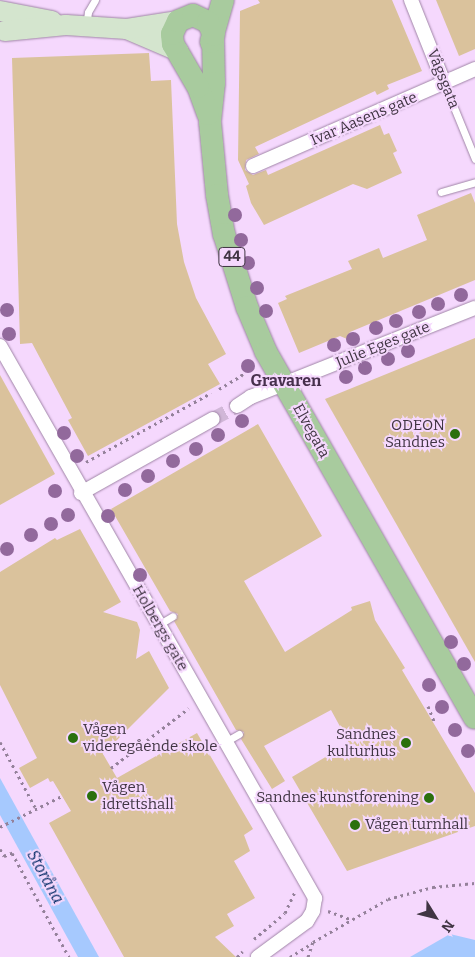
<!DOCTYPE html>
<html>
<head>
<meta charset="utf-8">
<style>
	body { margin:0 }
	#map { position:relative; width:475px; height:957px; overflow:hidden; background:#f5d8fd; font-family:Bitter,serif }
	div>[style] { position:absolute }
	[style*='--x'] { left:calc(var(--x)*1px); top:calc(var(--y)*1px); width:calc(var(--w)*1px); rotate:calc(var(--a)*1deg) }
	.water>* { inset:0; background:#a6c9fe }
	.building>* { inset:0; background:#dac29c }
	.street-tunnel>* { height:14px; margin-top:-7px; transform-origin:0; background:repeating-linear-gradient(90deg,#d1b7d8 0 14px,transparent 0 21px) }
	.path>* { height:3px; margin-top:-1.5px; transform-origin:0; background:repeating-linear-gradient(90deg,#94819a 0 2.5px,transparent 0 6.5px) }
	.roads { filter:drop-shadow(0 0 1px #a085a7) drop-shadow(0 0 1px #a085a7) }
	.lane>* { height:7px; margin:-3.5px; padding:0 3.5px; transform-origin:3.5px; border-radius:3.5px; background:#fff }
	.street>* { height:14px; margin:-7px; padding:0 7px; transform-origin:7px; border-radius:7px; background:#fff }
	.secondary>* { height:20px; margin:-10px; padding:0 10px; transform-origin:10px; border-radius:10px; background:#d4e5ce }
	.primary>* { height:22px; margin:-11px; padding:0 11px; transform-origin:11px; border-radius:11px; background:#a8cb9e }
	.trees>* { width:14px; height:14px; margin:-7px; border-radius:50%; background:#92699c }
	.dots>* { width:14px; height:14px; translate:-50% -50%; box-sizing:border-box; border:2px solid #f5d8fd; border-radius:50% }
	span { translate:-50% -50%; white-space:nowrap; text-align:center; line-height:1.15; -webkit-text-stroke:4px #f5d8fd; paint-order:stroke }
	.shield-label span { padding:1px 4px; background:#f5d8fd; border:1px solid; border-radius:4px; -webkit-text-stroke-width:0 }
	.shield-label { font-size:14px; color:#403543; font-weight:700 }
	.street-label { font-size:15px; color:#403543 }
	.poi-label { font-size:15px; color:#403543 }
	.right { translate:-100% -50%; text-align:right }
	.left { translate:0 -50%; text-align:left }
	.neighbourhood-label { font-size:16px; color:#47304d; font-weight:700 }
	.water-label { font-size:16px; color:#012964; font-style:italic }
	.north { position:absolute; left:410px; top:892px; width:50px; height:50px; -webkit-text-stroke:4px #f5d8fd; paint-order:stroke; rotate:126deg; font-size:14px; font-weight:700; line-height:20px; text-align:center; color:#403543 }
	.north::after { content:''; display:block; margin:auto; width:18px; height:22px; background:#403543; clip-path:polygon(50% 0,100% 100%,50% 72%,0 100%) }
</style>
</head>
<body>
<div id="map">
	<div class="water">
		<i style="clip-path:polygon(0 778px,99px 957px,78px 957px,0 815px)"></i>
		<i style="clip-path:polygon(450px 934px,475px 940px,475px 957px,410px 957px)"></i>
	</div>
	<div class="building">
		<i style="clip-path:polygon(258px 0,392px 0,422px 71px,387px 85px,389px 89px,377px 95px,375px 91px,255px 147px,259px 154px,246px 160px,245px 170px,253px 175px,266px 170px,268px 175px,380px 125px,384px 135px,389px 133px,397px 151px,393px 153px,402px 173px,367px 189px,353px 184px,264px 225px,251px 203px,246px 186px,249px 184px,238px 160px,240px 11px,260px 3px)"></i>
		<i style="clip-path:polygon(436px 0,475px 0,475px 49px,459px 56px)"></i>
		<i style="clip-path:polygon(149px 53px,151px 81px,171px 80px,177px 224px,184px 262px,196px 298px,226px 354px,208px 364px,220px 384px,88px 456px,68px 420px,72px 418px,32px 343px,20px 344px,12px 58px)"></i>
		<i style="clip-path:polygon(471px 193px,475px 203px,475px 280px,350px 332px,347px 339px,340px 336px,299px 353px,278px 303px,287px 299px,285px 296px,352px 269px,348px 261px,379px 248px,383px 258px,427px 240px,417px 215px)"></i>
		<i style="clip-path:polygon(475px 338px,475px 662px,325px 399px)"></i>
		<i style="clip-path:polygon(0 375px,55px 474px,0 505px)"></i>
		<i style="clip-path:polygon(258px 424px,322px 536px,244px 581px,285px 652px,352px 610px,351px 607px,370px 601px,375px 620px,405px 668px,402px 670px,475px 793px,475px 826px,347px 871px,292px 777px,349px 743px,331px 710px,264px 746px,285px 781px,272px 789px,241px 739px,244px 732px,236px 730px,174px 621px,178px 614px,170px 611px,111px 509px)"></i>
		<i style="clip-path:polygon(80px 529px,121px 602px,103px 612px,137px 622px,140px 630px,136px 659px,149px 651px,169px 688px,103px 754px,117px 778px,197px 733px,253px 829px,244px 835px,250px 851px,234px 861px,255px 898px,227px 914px,234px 926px,215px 937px,236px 957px,124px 957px,49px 823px,71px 811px,53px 781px,50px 782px,48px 778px,30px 788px,19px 768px,37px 758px,0 685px,0 572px,55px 538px,57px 540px)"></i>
	</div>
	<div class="street-tunnel">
		<i style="--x:213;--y:419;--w:27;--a:-28"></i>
	</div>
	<div class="path">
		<i style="--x:219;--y:389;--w:26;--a:-31"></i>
		<i style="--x:241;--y:376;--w:9;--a:-54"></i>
		<i style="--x:246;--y:369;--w:8;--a:-104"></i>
		<i style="--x:86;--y:462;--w:143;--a:-28.9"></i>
		<i style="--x:428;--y:706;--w:16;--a:68"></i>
		<i style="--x:0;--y:742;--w:74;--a:61.7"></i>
		<i style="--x:111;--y:768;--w:98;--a:-37.6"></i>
		<i style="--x:0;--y:827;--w:69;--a:-26.6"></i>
		<i style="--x:0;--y:849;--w:8;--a:60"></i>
		<i style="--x:4;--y:856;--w:9;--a:-21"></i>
		<i style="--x:12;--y:853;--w:119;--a:61.3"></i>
		<i style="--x:328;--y:911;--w:23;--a:20"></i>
		<i style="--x:254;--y:939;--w:40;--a:-40"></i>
		<i style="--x:285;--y:913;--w:23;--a:-65"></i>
		<i style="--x:237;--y:957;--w:8;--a:-45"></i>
		<i style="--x:290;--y:957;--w:26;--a:-32"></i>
		<i style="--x:308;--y:957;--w:16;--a:-72"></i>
		<i style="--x:313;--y:942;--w:86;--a:-29.8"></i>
		<i style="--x:388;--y:899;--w:47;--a:-14.9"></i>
		<i style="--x:433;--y:887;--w:42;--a:-5.4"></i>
	</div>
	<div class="roads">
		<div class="lane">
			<i style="--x:86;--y:25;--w:13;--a:-81"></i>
			<i style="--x:88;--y:12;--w:14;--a:-60"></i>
			<i style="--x:444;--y:83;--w:82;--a:67.8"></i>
			<i style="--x:441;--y:192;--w:35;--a:-16"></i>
			<i style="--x:158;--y:625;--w:17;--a:-31"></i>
			<i style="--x:225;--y:742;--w:16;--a:-30"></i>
		</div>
		<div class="street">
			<i style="--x:411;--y:0;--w:89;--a:68.3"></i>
			<i style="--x:253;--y:166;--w:242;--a:-23.6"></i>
			<i style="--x:0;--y:346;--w:636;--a:60.29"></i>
			<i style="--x:315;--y:898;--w:13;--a:99"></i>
			<i style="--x:313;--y:911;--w:12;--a:121"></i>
			<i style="--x:307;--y:921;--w:61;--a:143.7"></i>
			<i style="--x:237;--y:406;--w:17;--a:-33"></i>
			<i style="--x:251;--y:397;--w:241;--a:-21.7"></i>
			<i style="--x:81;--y:493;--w:151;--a:-29.3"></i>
		</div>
		<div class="secondary">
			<i style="--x:0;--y:11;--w:53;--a:10.9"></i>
			<i style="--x:127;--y:29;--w:56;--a:23.3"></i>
			<i style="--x:5;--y:31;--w:61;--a:-5.6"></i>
			<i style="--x:66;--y:25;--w:61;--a:3.8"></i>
			<i style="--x:127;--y:29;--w:52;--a:-8.9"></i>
		</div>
		<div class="primary">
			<i style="--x:213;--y:38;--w:45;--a:88.7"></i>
			<i style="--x:214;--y:83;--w:39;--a:96"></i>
			<i style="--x:210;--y:122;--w:73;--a:84.5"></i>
			<i style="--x:217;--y:195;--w:40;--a:80"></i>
			<i style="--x:224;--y:234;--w:77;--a:72.5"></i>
			<i style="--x:247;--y:307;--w:49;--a:67.1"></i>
			<i style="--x:266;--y:352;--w:421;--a:60.3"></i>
			<i style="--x:211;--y:42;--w:44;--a:-74.1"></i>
			<i style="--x:208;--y:114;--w:29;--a:-110"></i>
			<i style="--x:198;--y:87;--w:50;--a:-120.2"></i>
			<i style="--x:173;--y:44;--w:10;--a:-96"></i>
			<i style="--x:172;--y:34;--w:14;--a:-65"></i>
			<i style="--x:178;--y:21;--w:16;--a:-22"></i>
			<i style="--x:193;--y:15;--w:17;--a:25"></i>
			<i style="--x:208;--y:22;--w:14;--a:65"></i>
		</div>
	</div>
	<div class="trees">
		<i style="left:235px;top:215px"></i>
		<i style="left:241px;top:240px"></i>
		<i style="left:248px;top:263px"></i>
		<i style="left:257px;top:288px"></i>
		<i style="left:461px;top:295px"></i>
		<i style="left:438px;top:304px"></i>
		<i style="left:7px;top:310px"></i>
		<i style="left:266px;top:311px"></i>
		<i style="left:419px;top:312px"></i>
		<i style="left:396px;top:321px"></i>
		<i style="left:376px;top:328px"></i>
		<i style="left:9px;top:334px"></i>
		<i style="left:353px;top:339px"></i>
		<i style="left:334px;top:345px"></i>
		<i style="left:408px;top:351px"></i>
		<i style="left:388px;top:359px"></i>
		<i style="left:248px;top:366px"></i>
		<i style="left:365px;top:368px"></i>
		<i style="left:346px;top:377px"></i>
		<i style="left:242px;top:421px"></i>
		<i style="left:64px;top:433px"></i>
		<i style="left:218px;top:435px"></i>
		<i style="left:196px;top:449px"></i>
		<i style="left:77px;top:456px"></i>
		<i style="left:173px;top:461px"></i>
		<i style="left:148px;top:476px"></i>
		<i style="left:125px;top:490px"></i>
		<i style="left:55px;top:491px"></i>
		<i style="left:68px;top:515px"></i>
		<i style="left:108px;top:516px"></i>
		<i style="left:51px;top:524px"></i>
		<i style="left:31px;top:535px"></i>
		<i style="left:7px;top:549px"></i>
		<i style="left:140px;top:575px"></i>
		<i style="left:451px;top:642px"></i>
		<i style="left:464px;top:664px"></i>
		<i style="left:429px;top:685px"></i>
		<i style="left:442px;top:707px"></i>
		<i style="left:455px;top:730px"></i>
		<i style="left:468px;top:751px"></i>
	</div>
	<div class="dots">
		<i style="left:455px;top:434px;background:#2b700e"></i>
		<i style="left:73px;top:738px;background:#2b700e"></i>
		<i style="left:406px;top:743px;background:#2b700e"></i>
		<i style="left:92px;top:796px;background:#2b700e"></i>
		<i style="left:429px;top:798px;background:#2b700e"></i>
		<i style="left:355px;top:825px;background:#2b700e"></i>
	</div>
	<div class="shield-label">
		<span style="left:232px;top:257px">44</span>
	</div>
	<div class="street-label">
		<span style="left:443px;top:79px;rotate:68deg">Vågsgata</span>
		<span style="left:364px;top:119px;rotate:-23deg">Ivar Aasens gate</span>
		<span style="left:383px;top:345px;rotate:-22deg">Julie Eges gate</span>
		<span style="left:311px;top:431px;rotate:61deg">Elvegata</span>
		<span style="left:160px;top:628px;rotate:60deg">Holbergs gate</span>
	</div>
	<div class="poi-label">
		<span class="right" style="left:445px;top:434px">ODEON<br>Sandnes</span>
		<span class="left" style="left:83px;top:738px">Vågen<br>videregående skole</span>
		<span class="right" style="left:396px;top:743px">Sandnes<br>kulturhus</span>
		<span class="left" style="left:102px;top:796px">Vågen<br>idrettshall</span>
		<span class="right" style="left:419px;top:798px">Sandnes kunstforening</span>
		<span class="left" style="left:365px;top:825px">Vågen turnhall</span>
	</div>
	<div class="neighbourhood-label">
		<span style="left:286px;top:381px">Gravaren</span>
	</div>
	<div class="water-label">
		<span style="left:45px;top:877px;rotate:61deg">Storåna</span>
	</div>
	<div class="north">N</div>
</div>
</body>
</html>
